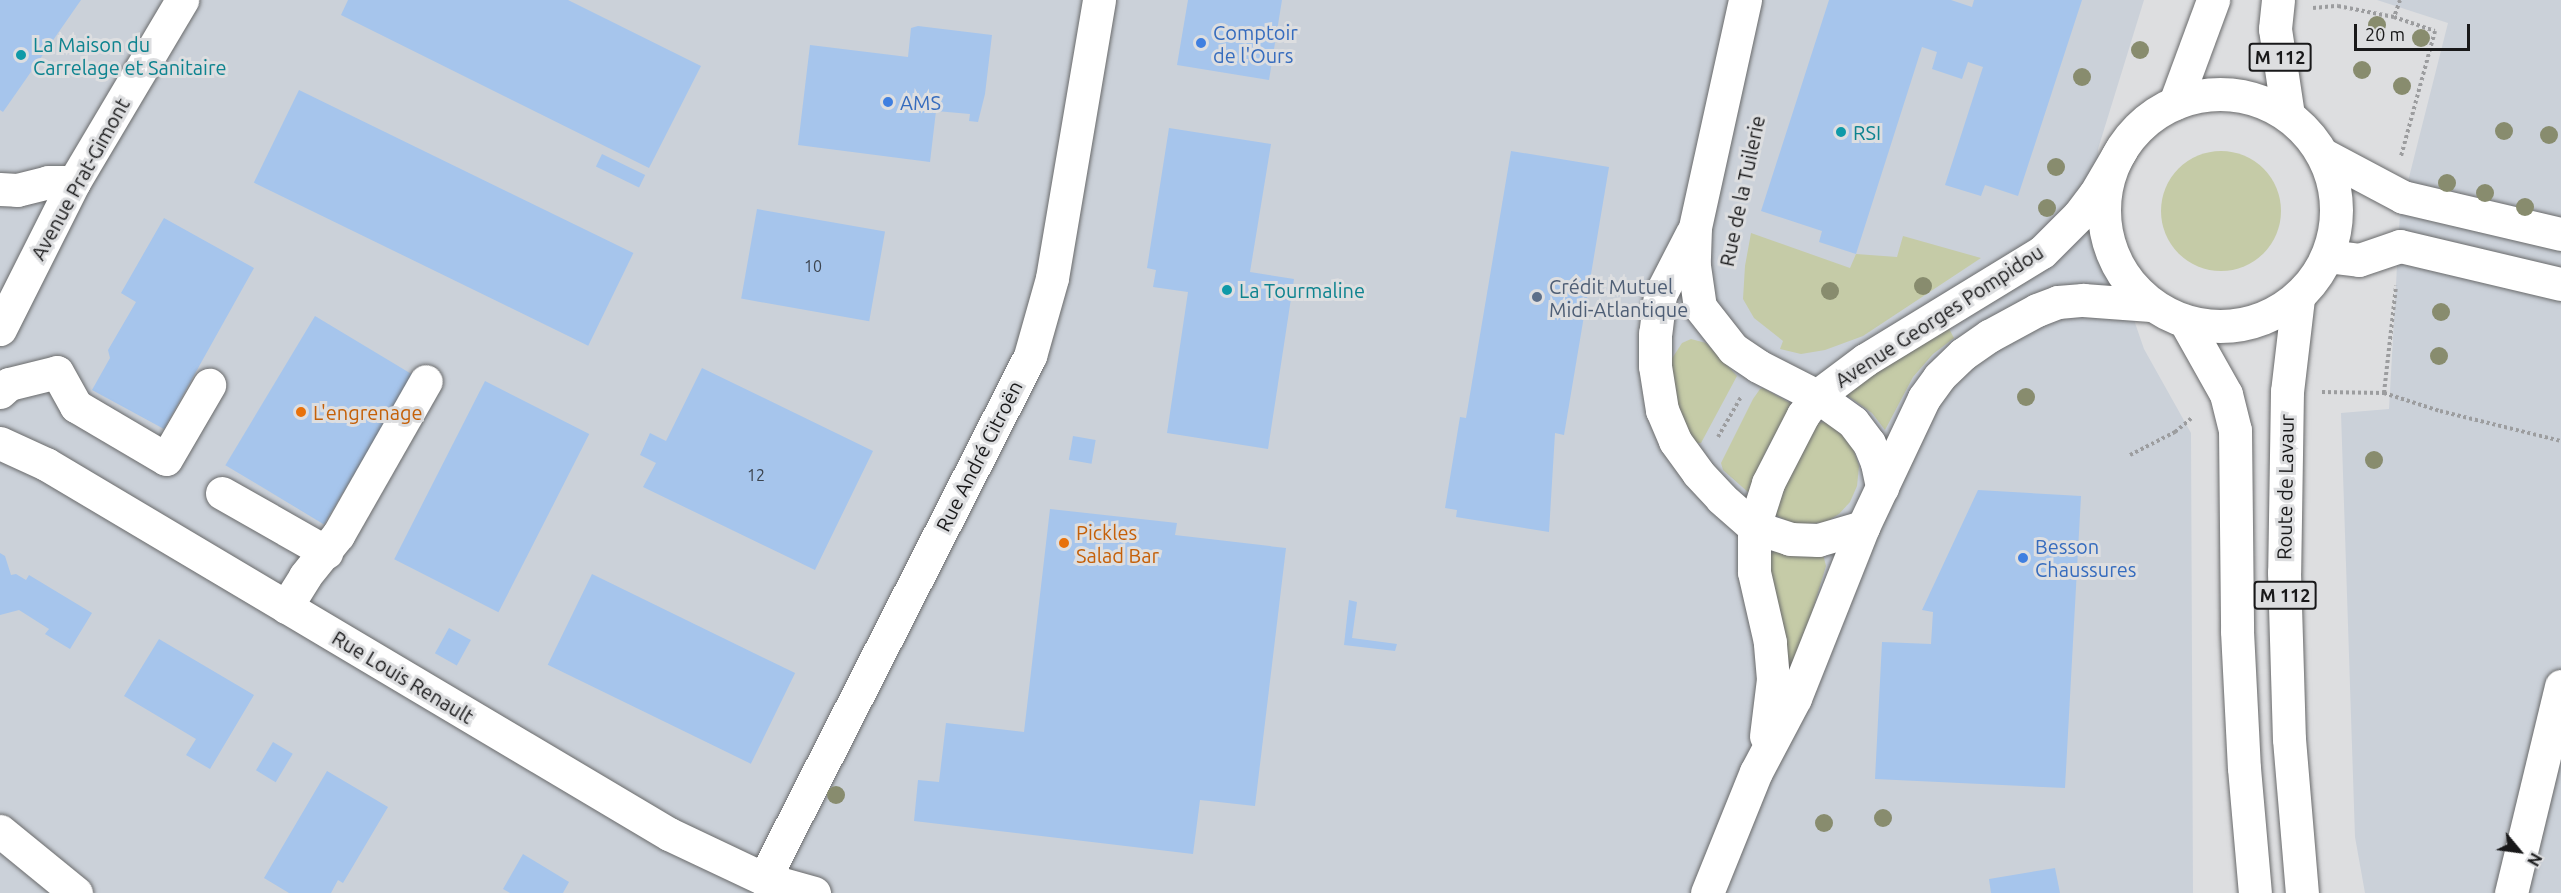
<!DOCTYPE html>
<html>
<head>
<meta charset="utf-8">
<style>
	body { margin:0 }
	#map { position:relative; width:2561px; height:893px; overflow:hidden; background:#dddee0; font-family:Ubuntu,sans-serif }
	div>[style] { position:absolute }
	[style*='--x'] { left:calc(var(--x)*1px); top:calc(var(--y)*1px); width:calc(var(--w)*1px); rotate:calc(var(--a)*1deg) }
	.built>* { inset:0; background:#cbd1d9 }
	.green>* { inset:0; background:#c5cba7 }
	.round { border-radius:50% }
	.building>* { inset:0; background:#a6c5ec; transform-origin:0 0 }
	.path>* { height:4px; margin-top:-2px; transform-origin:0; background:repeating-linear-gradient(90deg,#9c9d9f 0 3px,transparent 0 6px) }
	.roads { filter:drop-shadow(0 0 2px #696a6b) drop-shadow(0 0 2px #696a6b) }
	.minor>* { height:33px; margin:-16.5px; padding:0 16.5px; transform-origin:16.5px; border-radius:16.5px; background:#fff }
	.major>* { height:33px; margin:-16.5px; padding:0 16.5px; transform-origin:16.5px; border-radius:16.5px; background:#fff }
	.major>.ring { margin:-16.5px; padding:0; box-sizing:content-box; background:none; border:33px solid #fff; border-radius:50% }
	.trees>* { width:18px; height:18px; margin:-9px; border-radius:50%; background:#888c6e }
	.dots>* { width:16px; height:16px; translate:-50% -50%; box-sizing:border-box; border:3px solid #dddee0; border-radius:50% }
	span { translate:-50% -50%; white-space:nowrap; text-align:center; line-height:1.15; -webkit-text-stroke:6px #dddee0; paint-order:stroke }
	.number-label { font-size:16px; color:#3c444e }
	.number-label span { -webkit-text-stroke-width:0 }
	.shield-label span { padding:2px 4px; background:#dddee0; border:2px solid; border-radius:4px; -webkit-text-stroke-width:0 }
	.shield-label { font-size:18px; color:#19191a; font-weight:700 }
	.shop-label { font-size:20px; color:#366cbe }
	.left { translate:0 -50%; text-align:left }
	.culture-label { font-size:20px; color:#0d838f }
	.street-label { font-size:20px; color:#19191a }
	.service-label { font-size:20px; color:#4e5e75 }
	.food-label { font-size:20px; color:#c56008 }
	.north { position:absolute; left:2489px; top:821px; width:60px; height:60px; -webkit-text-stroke:4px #dddee0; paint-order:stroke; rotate:119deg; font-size:16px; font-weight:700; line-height:24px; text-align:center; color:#19191a }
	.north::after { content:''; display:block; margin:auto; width:21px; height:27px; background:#19191a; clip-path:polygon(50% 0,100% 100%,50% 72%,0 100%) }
	.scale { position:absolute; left:2354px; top:24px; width:116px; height:27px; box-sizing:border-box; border:3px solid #19191a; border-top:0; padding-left:8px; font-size:18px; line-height:21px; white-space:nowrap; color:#19191a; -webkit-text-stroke:4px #dddee0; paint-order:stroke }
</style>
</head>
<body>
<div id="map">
	<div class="built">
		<i style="clip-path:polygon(0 0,2144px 0,2098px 149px,2110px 250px,2144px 349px,2191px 433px,2193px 893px,0 893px)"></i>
		<i style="clip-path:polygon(2377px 0,2561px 0,2561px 893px,2365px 893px,2355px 837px,2341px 413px,2389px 409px,2400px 213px,2448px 23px)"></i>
	</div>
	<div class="green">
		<i class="round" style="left:2161px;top:151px;width:120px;height:120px"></i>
		<i style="clip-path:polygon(1751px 233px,1850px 268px,1856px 254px,1897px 257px,1903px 236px,1981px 258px,1863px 336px,1825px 350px,1801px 354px,1780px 349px,1783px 341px,1754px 318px,1743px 299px,1745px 266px)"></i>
		<i style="clip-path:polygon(1947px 325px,1954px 338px,1933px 354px,1913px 377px,1885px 430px,1872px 413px,1844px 393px)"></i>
		<i style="clip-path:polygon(1691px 339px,1706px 343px,1737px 376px,1701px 443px,1696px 443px,1683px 421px,1671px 384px,1671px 360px,1682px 343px)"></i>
		<i style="clip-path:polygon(1763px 388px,1790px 403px,1790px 408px,1765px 453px,1749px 493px,1723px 470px,1721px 463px,1753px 399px,1760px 389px)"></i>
		<i style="clip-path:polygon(1826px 422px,1842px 435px,1853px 449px,1859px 466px,1857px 486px,1850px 502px,1839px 514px,1826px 522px,1795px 525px,1774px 514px,1777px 498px,1816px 423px)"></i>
		<i style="clip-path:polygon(1774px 551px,1790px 555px,1823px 554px,1826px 566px,1785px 701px,1770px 585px,1769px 556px)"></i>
	</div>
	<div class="building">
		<i style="clip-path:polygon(0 0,81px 0,3px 112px,0 110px)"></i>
		<i style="clip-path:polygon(348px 0,568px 0,701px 66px,649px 168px,341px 15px)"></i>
		<i style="clip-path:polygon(1188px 0,1282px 0,1269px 80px,1177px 65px)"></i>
		<i style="clip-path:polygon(1829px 0,1951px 0,1972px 7px,1974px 0,2082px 0,2018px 196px,1985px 185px,1981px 196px,1945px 185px,1983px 67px,1968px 62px,1962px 79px,1932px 69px,1937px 52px,1922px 47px,1856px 254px,1819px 242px,1822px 231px,1761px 211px)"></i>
		<i style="clip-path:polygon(918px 26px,992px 35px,985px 94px,978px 122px,969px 121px,970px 114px,936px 111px,930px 162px,798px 145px,810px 45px,908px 57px,911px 28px)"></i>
		<i style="left:299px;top:90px;width:372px;height:103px;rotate:26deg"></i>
		<i style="clip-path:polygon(1169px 128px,1271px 144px,1250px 272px,1294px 279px,1268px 449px,1167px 433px,1188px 292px,1153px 287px,1156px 270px,1147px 268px)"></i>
		<i style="clip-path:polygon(1511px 151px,1609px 167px,1564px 435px,1555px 433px,1549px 532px,1456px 517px,1457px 510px,1445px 508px,1460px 417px,1466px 418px)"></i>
		<i style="left:602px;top:154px;width:48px;height:14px;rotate:26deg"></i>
		<i style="left:757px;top:209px;width:130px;height:91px;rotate:10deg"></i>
		<i style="clip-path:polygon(164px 218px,254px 268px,164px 429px,92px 390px,110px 358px,108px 350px,136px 302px,121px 293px)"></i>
		<i style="left:315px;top:316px;width:115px;height:174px;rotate:31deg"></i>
		<i style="clip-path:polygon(702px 368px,873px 451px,815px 570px,643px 487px,656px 463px,640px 455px,650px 433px,666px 441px)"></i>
		<i style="left:485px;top:381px;width:117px;height:200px;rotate:27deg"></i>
		<i style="left:1073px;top:436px;width:23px;height:24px;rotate:10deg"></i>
		<i style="clip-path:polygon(1978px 490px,2081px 496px,2065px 788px,1875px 779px,1882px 642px,1931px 644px,1933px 612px,1922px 610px)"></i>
		<i style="clip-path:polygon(1050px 509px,1177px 523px,1175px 535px,1286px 548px,1255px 806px,1200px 800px,1193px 854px,914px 821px,918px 780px,939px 782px,946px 723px,1024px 732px)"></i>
		<i style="clip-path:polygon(0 553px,5px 556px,11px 575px,16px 574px,26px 580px,29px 575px,92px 613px,70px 649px,45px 634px,49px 629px,19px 610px,0 615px)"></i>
		<i style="left:592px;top:574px;width:226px;height:101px;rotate:26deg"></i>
		<i style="clip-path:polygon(1349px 600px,1357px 602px,1352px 638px,1397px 644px,1395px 651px,1344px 645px)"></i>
		<i style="left:449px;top:628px;width:25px;height:29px;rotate:29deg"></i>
		<i style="clip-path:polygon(159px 639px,254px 695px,210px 769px,186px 755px,196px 739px,124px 696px)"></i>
		<i style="left:273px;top:742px;width:23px;height:33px;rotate:31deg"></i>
		<i style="clip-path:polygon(327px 771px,388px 807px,343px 883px,338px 880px,331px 893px,289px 893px,264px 878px)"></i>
		<i style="clip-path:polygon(523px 854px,569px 882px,563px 893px,510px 893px,503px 889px)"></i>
		<i style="clip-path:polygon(2055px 868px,2060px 893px,1991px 893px,1989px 879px)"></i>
	</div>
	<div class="path">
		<i style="--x:2400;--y:0;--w:18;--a:109"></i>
		<i style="--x:2394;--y:17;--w:43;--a:18.9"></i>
		<i style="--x:2435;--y:31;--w:130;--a:105.2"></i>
		<i style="--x:2313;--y:8;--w:25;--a:-5"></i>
		<i style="--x:2338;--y:6;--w:57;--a:11.1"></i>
		<i style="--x:2322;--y:392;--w:62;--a:0.9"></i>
		<i style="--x:2384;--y:393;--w:59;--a:17.8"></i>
		<i style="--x:2440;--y:411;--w:125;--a:13.9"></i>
		<i style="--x:2384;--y:393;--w:108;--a:-83.6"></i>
		<i style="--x:1718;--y:437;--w:46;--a:-60.1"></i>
		<i style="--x:2130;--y:455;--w:51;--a:-27.1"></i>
		<i style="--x:2175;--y:432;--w:23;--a:-40"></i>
	</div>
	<div class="roads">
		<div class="minor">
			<i style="--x:1745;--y:0;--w:233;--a:102.4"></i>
			<i style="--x:1695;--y:228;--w:38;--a:92"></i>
			<i style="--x:1694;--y:266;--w:41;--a:81.7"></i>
			<i style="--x:1700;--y:307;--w:53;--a:51.8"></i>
			<i style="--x:1733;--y:349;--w:30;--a:34"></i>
			<i style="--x:1758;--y:366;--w:66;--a:27"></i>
			<i style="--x:1817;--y:396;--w:44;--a:35.8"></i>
			<i style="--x:1853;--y:422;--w:26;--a:53"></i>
			<i style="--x:1869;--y:443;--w:22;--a:68"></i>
			<i style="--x:1877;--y:463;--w:25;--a:78"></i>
			<i style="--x:2324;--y:155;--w:89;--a:28"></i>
			<i style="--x:2403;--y:197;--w:162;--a:13.2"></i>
			<i style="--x:0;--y:189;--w:17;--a:3"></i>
			<i style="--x:17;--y:190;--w:32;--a:-14"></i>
			<i style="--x:48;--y:182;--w:26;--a:0"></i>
			<i style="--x:1692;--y:233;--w:70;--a:117.3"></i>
			<i style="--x:1660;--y:295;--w:38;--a:97"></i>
			<i style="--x:1655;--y:333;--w:33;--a:90"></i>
			<i style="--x:1655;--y:366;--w:45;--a:81"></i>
			<i style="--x:1662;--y:410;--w:34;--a:67"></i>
			<i style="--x:1675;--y:441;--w:39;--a:54"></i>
			<i style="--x:1698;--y:473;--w:34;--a:47"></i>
			<i style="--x:1721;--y:498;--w:44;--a:41.3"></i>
			<i style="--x:1754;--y:527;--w:38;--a:18"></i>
			<i style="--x:1790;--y:539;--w:28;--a:2"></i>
			<i style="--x:1818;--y:540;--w:47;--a:-16.1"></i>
			<i style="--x:2328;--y:256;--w:31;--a:7"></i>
			<i style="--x:2359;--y:260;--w:43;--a:-18.9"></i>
			<i style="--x:2400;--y:246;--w:165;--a:13.3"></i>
			<i style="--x:0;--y:329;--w:165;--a:-63.3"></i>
			<i style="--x:74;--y:182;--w:212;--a:-59.3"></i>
			<i style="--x:0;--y:392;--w:12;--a:-42"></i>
			<i style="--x:9;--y:384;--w:49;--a:-14"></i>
			<i style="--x:57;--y:372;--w:39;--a:61"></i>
			<i style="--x:76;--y:406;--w:104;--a:30.5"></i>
			<i style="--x:166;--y:459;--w:86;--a:-59.8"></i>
			<i style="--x:0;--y:443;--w:51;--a:24.5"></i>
			<i style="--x:46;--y:464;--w:725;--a:30.71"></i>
			<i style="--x:669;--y:834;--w:105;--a:25.3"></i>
			<i style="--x:764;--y:879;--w:52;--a:15.6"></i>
			<i style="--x:222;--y:493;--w:120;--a:29.6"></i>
			<i style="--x:286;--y:607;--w:36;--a:-58"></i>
			<i style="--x:305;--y:576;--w:53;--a:-51.2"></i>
			<i style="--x:338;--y:535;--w:177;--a:-60.3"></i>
			<i style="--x:0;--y:831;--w:98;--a:39.2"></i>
			<i style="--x:764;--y:879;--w:587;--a:-63.04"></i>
			<i style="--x:1030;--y:356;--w:81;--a:-74.2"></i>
			<i style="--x:1052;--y:278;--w:282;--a:-80.4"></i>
			<i style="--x:2511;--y:893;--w:213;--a:-76.4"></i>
		</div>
		<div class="major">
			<i style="--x:2278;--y:0;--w:29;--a:96"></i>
			<i style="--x:2275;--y:29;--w:87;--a:81.4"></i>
			<i class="ring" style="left:2104px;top:94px;width:199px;height:199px"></i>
			<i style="--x:2175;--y:103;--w:110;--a:-69.7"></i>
			<i style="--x:2298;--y:298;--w:94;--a:96.7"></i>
			<i style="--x:2287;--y:391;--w:181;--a:90.9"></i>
			<i style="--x:2284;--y:572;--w:167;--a:88.3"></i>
			<i style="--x:2289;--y:739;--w:155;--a:85.2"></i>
			<i style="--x:2186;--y:323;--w:81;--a:60.6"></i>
			<i style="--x:2226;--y:394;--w:37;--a:76"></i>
			<i style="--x:2235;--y:430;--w:201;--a:89.4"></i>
			<i style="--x:2237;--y:631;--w:137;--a:87.1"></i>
			<i style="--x:2244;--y:768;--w:125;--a:85"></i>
			<i style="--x:1766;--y:736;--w:57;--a:-83"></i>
			<i style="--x:1773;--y:679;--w:37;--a:-95"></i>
			<i style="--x:1770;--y:642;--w:72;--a:-102.9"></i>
			<i style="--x:1754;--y:572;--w:45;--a:-90"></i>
			<i style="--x:1754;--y:527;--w:46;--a:-72.3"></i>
			<i style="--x:1768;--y:483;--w:76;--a:-62.8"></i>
			<i style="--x:1803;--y:415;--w:24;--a:-54"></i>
			<i style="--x:1817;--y:396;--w:60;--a:-36.9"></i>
			<i style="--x:1865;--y:360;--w:207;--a:-31.4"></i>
			<i style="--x:2042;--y:252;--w:52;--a:-45"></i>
			<i style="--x:2079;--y:215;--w:26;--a:-53"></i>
			<i style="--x:2095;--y:194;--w:53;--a:-59.6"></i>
			<i style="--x:1707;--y:893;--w:131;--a:-68"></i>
			<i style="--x:1756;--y:772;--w:84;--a:-62.2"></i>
			<i style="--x:1795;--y:698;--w:184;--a:-68.3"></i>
			<i style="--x:1863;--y:527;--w:143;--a:-64.7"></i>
			<i style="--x:1924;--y:398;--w:26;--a:-54"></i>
			<i style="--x:1939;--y:377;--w:33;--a:-44"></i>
			<i style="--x:1963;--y:354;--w:32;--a:-35"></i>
			<i style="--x:1989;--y:336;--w:55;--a:-28.4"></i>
			<i style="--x:2037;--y:310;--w:22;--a:-21"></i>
			<i style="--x:2058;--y:302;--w:25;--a:-5"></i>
			<i style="--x:2083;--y:300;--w:68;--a:4.2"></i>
		</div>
	</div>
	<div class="trees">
		<i style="left:2377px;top:25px"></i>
		<i style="left:2421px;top:38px"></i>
		<i style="left:2140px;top:50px"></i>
		<i style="left:2362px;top:70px"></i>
		<i style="left:2082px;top:77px"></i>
		<i style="left:2402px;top:86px"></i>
		<i style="left:2504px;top:131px"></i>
		<i style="left:2549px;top:135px"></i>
		<i style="left:2056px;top:167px"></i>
		<i style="left:2447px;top:183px"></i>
		<i style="left:2485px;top:193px"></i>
		<i style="left:2525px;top:207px"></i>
		<i style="left:2047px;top:208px"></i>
		<i style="left:1923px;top:286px"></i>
		<i style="left:1830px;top:291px"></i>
		<i style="left:2441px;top:312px"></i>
		<i style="left:2439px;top:356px"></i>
		<i style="left:2026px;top:397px"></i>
		<i style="left:2374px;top:460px"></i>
		<i style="left:836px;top:795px"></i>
		<i style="left:1883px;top:818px"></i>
		<i style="left:1824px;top:823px"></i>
	</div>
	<div class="dots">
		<i style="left:1201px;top:43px;background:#3f7fe0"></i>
		<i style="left:21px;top:55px;background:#0f9aa8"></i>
		<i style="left:888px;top:102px;background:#3f7fe0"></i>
		<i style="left:1841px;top:132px;background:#0f9aa8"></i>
		<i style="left:1227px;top:290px;background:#0f9aa8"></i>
		<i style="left:1537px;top:297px;background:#5c6f8a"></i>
		<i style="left:301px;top:412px;background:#e8710a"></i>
		<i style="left:1064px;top:543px;background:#e8710a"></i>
		<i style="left:2023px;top:558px;background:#3f7fe0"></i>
	</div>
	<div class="number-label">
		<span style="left:813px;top:266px">10</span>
		<span style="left:756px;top:475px">12</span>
	</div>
	<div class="shield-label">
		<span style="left:2280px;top:57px">M 112</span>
		<span style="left:2285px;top:595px">M 112</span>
	</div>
	<div class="shop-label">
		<span class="left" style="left:1213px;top:44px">Comptoir<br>de l'Ours</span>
		<span class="left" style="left:900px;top:102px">AMS</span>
		<span class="left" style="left:2035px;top:558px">Besson<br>Chaussures</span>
	</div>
	<div class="culture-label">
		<span class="left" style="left:33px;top:56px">La Maison du<br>Carrelage et Sanitaire</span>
		<span class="left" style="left:1853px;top:132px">RSI</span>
		<span class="left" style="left:1239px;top:290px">La Tourmaline</span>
	</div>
	<div class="street-label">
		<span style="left:80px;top:179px;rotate:-61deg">Avenue Prat-Gimont</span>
		<span style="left:1742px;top:191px;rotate:-78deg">Rue de la Tuilerie</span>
		<span style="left:1939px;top:316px;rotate:-33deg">Avenue Georges Pompidou</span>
		<span style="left:979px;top:456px;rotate:-63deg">Rue André Citroën</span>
		<span style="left:2285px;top:487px;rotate:-89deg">Route de Lavaur</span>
		<span style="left:403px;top:677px;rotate:31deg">Rue Louis Renault</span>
	</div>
	<div class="service-label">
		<span class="left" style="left:1549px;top:298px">Crédit Mutuel<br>Midi-Atlantique</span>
	</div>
	<div class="food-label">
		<span class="left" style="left:313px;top:412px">L'engrenage</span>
		<span class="left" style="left:1076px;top:544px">Pickles<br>Salad Bar</span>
	</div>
	<div class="north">N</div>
	<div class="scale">20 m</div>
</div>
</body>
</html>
